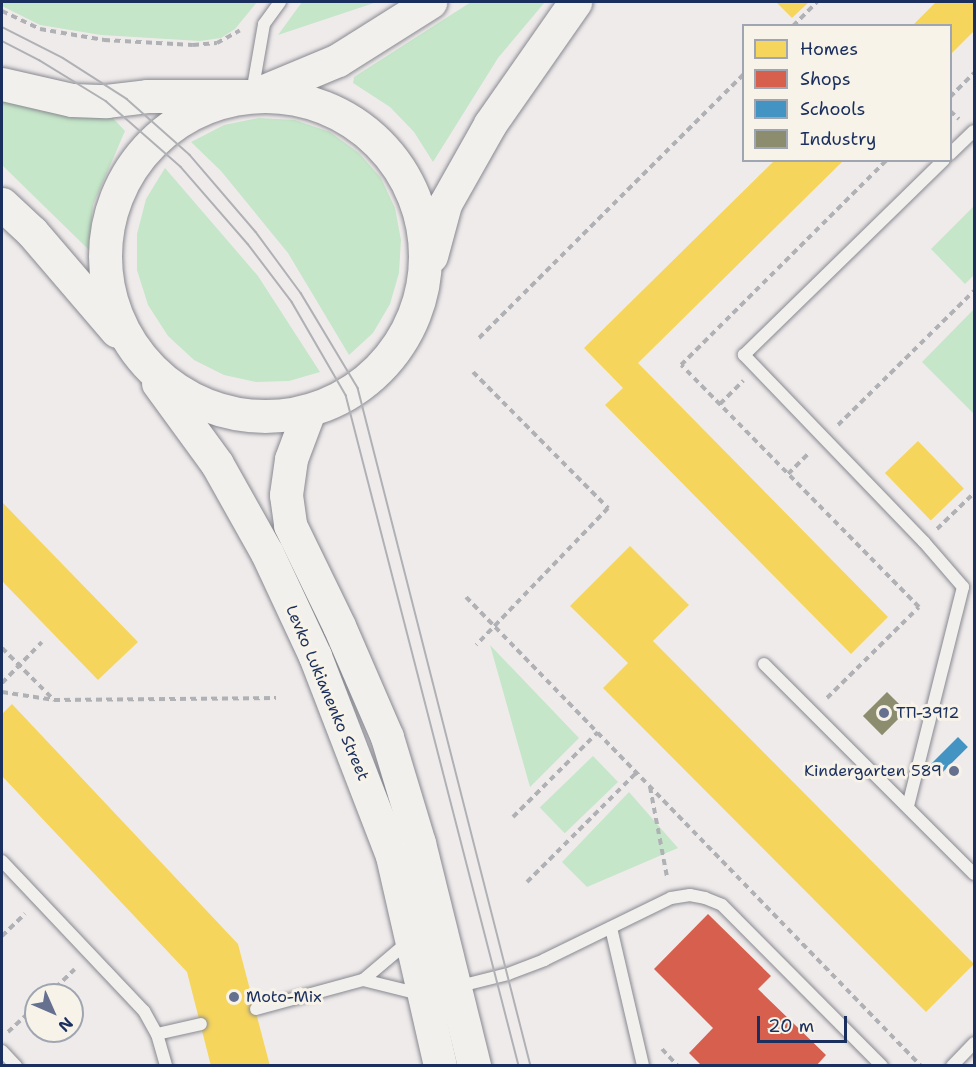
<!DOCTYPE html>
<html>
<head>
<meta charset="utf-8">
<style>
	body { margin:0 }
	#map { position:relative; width:976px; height:1067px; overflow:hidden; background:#f0ebeb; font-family:"Shantell Sans",sans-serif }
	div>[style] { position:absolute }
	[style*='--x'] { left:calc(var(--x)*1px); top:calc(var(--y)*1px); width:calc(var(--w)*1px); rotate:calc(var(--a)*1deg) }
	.green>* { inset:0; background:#c5e6c8; transform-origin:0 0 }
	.homes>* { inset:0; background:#f6d55c; transform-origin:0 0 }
	.shops>* { inset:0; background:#d6604d }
	.schools>* { inset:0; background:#4393c3; transform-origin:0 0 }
	.industry>* { inset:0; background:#8c8c6e; transform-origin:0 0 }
	.path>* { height:4px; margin-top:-2px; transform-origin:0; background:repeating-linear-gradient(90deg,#b0b1b5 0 6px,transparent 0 10.5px) }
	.roads { filter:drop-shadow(0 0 2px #878991) drop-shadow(0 0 2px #878991) }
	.lane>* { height:12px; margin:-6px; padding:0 6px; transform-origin:6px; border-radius:6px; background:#f2f0ed }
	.secondary>* { height:33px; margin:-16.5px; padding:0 16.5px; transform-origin:16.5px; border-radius:16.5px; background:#f2f0ed }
	.secondary>.ring { margin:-16.5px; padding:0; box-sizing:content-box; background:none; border:33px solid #f2f0ed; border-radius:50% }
	.tram>* { height:1.5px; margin:-0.75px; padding:0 0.75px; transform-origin:0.75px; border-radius:0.75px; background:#b0b1b5 }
	.dots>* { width:16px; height:16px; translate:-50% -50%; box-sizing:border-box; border:3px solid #f7f3e8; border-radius:50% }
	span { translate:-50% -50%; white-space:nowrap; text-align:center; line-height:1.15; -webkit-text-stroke:6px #f7f3e8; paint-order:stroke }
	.street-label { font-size:16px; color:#1b2f5e }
	.poi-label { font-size:16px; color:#1b2f5e }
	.left { translate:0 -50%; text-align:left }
	.right { translate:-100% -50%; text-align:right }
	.frame { position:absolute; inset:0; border:3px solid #1b2f5e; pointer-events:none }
	.legend { position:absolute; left:742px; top:24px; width:210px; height:138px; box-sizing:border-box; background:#f7f3e8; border:2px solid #9fa5b1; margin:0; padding:8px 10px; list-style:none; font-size:18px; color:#1b2f5e }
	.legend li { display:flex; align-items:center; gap:12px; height:30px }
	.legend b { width:30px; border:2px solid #9fa5b1 }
	.north { position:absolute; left:24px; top:983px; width:60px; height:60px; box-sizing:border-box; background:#f7f3e8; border:2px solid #9fa5b1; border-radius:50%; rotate:135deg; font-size:16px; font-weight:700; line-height:24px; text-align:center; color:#1b2f5e }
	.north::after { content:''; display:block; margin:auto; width:21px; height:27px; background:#66718f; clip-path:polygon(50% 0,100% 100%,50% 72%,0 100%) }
	.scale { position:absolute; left:757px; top:1016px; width:90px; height:27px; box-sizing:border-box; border:3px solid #1b2f5e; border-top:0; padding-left:8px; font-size:18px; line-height:21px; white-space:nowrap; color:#1b2f5e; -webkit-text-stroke:4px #f7f3e8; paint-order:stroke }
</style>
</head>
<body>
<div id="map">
	<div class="green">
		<i style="clip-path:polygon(2px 2px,257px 2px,235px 29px,221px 38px,200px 41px,101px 35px,40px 25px,2px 6px)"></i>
		<i style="clip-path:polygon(302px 2px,377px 2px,278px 35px)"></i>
		<i style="clip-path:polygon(471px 2px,545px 2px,498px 58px,433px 162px,414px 132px,390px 107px,353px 83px,354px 77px)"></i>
		<i style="clip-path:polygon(2px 100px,48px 111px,112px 117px,125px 131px,93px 205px,89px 250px,2px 165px)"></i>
		<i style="clip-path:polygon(259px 118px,295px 120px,330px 132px,359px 153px,381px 178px,395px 208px,401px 240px,399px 273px,390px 304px,373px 333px,349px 355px,288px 253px,221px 171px,191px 142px,224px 125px)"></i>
		<i style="clip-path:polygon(165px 168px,258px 276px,320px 372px,289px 381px,256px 382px,224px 375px,194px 360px,168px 336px,148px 305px,137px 270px,137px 234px,146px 199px)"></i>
		<i style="clip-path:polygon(974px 206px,974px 275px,965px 284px,931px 249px)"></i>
		<i style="clip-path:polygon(974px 309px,974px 414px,922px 362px)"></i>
		<i style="clip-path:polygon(490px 645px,579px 738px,530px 787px)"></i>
		<i style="left:593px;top:756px;width:36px;height:74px;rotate:46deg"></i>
		<i style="clip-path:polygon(629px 792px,678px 848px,587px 887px,562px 862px)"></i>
	</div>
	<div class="homes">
		<i style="clip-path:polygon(776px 2px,809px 2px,792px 18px)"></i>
		<i style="clip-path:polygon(936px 2px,974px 2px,974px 31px,950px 55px,950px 26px,912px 26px)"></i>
		<i style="clip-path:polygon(775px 160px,844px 160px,638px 363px,888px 617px,851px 654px,605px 405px,623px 388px,584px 348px)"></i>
		<i style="left:918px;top:441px;width:66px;height:46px;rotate:46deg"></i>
		<i style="clip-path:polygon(2px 502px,138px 642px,98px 680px,2px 581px)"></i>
		<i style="clip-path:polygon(630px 546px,689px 605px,653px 641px,974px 964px,926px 1012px,603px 688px,628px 663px,570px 606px)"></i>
		<i style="clip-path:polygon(12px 704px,238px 944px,270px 1066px,211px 1066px,187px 972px,2px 776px,2px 714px)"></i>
	</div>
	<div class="shops">
		<i style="clip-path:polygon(708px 914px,771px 976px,758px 989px,826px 1055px,816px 1066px,702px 1066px,689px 1053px,713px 1028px,654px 969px)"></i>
	</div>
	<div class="schools">
		<i style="left:958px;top:737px;width:14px;height:41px;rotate:45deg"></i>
	</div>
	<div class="industry">
		<i style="left:887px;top:692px;width:27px;height:34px;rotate:45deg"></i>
	</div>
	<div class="path">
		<i style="--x:2;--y:11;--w:42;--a:25.3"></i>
		<i style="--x:40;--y:29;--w:65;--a:9.8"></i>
		<i style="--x:104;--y:40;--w:89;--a:3.2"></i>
		<i style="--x:193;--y:45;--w:24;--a:-5"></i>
		<i style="--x:217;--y:43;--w:26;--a:-29"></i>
		<i style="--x:793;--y:26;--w:34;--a:-45"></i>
		<i style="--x:950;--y:97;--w:34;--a:-45"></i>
		<i style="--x:950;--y:111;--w:12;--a:42"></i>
		<i style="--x:479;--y:338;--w:374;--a:-44.9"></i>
		<i style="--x:473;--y:372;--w:192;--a:45.2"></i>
		<i style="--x:608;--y:508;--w:190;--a:133.9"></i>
		<i style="--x:720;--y:404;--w:33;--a:-45"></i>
		<i style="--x:838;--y:425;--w:191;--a:-44.6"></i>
		<i style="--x:788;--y:474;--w:30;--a:-45"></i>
		<i style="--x:937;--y:529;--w:52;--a:-44.2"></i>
		<i style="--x:466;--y:597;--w:653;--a:45.87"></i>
		<i style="--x:2;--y:648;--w:74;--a:45"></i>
		<i style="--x:54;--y:700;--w:222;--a:-0.5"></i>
		<i style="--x:2;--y:683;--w:57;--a:-45.7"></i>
		<i style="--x:2;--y:692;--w:53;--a:8.7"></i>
		<i style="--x:827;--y:698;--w:129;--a:-44.7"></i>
		<i style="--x:919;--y:607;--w:339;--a:-134.5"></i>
		<i style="--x:681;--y:365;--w:291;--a:-44.9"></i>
		<i style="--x:650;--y:787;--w:92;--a:79.3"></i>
		<i style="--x:513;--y:817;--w:120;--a:-45"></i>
		<i style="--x:527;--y:882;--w:154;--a:-45"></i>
		<i style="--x:2;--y:936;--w:32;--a:-44"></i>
		<i style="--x:48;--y:995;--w:37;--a:-44"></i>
		<i style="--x:8;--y:1032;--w:38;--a:-43"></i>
		<i style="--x:662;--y:1049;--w:23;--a:47"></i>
	</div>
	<div class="roads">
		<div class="lane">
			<i style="--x:252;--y:93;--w:70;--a:-80.1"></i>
			<i style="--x:264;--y:24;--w:27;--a:-54"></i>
			<i style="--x:950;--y:154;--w:33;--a:-44"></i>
			<i style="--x:764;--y:664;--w:297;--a:45"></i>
			<i style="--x:908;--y:806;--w:226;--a:-75.9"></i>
			<i style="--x:963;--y:587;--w:60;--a:-130.9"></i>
			<i style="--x:924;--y:542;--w:260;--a:-133.9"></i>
			<i style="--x:744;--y:355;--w:279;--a:-44.3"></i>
			<i style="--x:2;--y:861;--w:207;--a:46.6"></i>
			<i style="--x:144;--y:1011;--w:26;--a:61"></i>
			<i style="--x:157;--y:1034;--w:33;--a:74"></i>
			<i style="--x:611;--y:928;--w:142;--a:76.9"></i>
			<i style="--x:363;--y:980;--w:59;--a:13.8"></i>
			<i style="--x:456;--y:987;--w:54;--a:-14"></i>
			<i style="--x:508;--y:974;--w:39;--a:-21"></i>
			<i style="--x:544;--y:960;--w:141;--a:-26"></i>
			<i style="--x:671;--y:898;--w:19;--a:-9"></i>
			<i style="--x:690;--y:895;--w:15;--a:11"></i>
			<i style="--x:705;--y:898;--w:18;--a:22"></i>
			<i style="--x:722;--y:905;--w:227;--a:45.2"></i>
			<i style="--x:256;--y:1009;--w:111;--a:-15.2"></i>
			<i style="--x:363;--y:980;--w:59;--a:-40.2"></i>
			<i style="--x:157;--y:1034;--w:45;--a:-12.8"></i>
			<i style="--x:2;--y:1051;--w:21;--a:47"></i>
			<i style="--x:952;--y:1066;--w:32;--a:-46"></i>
		</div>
		<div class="secondary">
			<i style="--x:2;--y:84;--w:72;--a:12.9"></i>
			<i style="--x:72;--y:100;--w:34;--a:2"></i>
			<i style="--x:106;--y:101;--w:41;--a:-7"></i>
			<i style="--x:147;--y:96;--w:105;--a:0"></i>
			<i style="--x:252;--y:96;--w:93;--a:-22.7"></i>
			<i style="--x:338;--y:60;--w:109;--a:-32.2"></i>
			<i class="ring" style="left:105px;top:96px;width:287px;height:287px"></i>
			<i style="--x:2;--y:204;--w:41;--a:43"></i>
			<i style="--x:32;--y:232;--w:130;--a:49.4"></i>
			<i style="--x:431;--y:256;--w:54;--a:-74.9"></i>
			<i style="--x:445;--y:204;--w:92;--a:-60.6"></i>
			<i style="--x:490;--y:124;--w:149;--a:-55.1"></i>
			<i style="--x:158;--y:383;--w:100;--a:53.9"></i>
			<i style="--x:217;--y:464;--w:102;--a:60.7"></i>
			<i style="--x:267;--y:553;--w:114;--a:65"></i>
			<i style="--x:315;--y:656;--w:214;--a:68.9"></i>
			<i style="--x:392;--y:856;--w:215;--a:77.1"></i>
			<i style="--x:309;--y:411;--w:51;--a:110.6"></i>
			<i style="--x:291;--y:459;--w:36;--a:98"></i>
			<i style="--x:286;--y:495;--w:30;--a:82"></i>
			<i style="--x:290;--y:525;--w:112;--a:64.1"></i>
			<i style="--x:339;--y:626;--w:121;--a:66.6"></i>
			<i style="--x:387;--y:737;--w:111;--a:73.2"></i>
			<i style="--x:419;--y:843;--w:230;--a:76.1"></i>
		</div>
	</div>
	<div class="tram">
		<i style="--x:2;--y:27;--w:68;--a:26.9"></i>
		<i style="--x:63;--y:58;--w:76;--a:32.6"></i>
		<i style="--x:127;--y:99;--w:84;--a:41.6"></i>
		<i style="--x:190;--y:155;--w:101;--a:49.4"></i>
		<i style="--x:256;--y:232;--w:76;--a:53.6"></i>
		<i style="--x:301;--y:293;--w:111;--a:59"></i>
		<i style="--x:358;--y:388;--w:700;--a:75.69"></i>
		<i style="--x:2;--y:41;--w:42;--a:27.2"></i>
		<i style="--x:39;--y:60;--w:79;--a:31.5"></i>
		<i style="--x:106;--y:101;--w:100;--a:41.3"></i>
		<i style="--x:181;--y:167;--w:102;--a:49"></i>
		<i style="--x:248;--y:244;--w:73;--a:52.8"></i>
		<i style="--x:292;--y:302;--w:108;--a:59.9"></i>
		<i style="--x:346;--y:395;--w:693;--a:75.54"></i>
	</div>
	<div class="dots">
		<i style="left:884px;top:713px;background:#66718f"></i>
		<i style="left:954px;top:771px;background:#66718f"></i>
		<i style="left:234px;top:997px;background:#66718f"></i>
	</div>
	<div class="street-label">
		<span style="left:327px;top:693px;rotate:67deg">Levko Lukianenko Street</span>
	</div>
	<div class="poi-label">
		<span class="left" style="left:896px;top:713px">ТП-3912</span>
		<span class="right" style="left:942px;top:771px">Kindergarten 589</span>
		<span class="left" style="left:246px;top:997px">Moto-Mix</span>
	</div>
	<div class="frame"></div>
	<ul class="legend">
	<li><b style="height:16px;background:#f6d55c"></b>Homes</li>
	<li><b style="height:16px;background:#d6604d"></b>Shops</li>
	<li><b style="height:16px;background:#4393c3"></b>Schools</li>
	<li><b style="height:16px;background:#8c8c6e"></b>Industry</li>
	</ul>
	<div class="north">N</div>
	<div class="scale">20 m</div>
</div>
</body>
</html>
